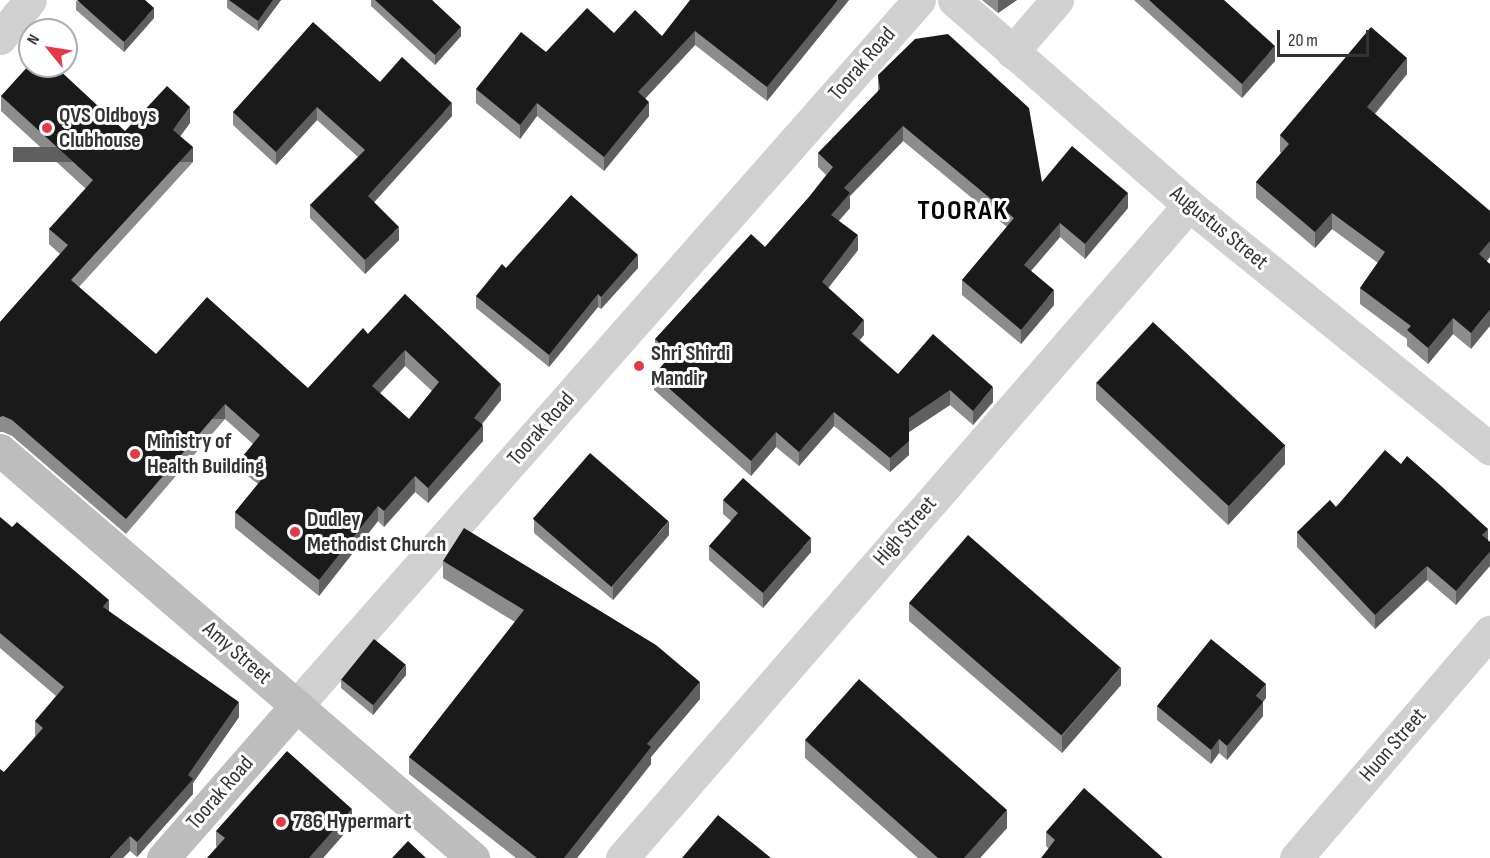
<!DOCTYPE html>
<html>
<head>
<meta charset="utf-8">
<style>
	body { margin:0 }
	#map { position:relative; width:1490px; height:858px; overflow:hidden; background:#fff; font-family:"Sofia Sans Condensed",sans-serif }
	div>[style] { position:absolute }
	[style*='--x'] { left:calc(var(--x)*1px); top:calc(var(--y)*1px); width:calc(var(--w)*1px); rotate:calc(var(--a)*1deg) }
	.street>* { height:33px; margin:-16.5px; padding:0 16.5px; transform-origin:16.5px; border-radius:16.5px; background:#d0d0d0 }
	.secondary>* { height:33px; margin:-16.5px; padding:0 16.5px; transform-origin:16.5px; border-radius:16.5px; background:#bdbdbd }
	.wall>* { inset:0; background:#8c8c8c }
	.shaded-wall>* { inset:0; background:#5f5f5f; transform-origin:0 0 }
	.building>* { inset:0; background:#1a1a1a; transform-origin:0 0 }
	.dots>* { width:16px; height:16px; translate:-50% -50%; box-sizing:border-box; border:3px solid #fff; border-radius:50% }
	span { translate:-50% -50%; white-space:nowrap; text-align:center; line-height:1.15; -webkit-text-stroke:6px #fff; paint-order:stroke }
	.street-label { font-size:22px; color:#333 }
	.poi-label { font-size:22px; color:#333; font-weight:700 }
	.left { translate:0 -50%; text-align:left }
	.district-label { font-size:28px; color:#000; font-weight:700; letter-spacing:1.5px }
	.north { position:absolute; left:18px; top:18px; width:60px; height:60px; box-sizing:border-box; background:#fff; border:2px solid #adadad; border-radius:50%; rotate:300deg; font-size:16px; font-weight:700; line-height:24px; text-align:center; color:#333 }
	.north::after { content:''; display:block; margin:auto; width:21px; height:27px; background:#e63946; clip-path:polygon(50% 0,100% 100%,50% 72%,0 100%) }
	.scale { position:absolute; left:1277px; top:30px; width:92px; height:27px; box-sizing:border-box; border:3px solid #333; border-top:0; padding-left:8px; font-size:18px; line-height:21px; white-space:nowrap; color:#333; -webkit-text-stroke:4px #fff; paint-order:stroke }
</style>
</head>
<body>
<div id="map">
	<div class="street">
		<i style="--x:954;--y:0;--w:312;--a:41.1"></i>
		<i style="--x:1189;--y:205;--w:387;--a:39"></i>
		<i style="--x:0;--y:38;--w:48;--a:-51.7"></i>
		<i style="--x:1012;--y:52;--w:69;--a:-49.1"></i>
		<i style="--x:297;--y:705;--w:940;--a:-48.58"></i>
		<i style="--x:622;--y:858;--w:865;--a:-49.03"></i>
		<i style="--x:1296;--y:858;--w:298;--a:-49.4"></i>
	</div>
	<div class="secondary">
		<i style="--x:0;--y:450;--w:625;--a:40.78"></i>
		<i style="--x:163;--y:858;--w:203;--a:-48.8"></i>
	</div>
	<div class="wall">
		<i style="clip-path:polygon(227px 0,281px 0,258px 31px,227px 8px)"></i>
		<i style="clip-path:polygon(371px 0,432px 0,461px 36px,435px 65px,371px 6px)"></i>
		<i style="clip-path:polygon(849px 0,767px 101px,695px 45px,645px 99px,649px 116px,604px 171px,537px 116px,520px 139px,476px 103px,476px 89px,546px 52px,614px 33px,662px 36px)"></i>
		<i style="clip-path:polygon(982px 0,1017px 0,998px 13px)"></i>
		<i style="clip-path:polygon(1134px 0,1224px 0,1275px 61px,1242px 98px)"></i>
		<i style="clip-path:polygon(76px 1px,154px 18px,124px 52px,76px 10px)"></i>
		<i style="clip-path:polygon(1407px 74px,1375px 114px,1490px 211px,1490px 257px,1487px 261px,1471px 349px,1453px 334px,1428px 364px,1407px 346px,1407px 339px,1360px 304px,1360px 288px,1378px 263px,1332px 229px,1315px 248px,1256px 198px,1256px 182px,1281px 153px,1280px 152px,1280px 135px)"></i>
		<i style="clip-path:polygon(878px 75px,1042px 182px,1128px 208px,1085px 259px,1060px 237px,1031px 271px,1054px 305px,1021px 344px,962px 295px,962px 280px,1007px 227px,903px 141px,850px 196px,850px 208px,839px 221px,858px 250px,828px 288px,864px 335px,860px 340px,898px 374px,993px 402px,973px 425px,950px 405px,909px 432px,909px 455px,890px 472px,834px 426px,799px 466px,776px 447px,751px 476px,654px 390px,654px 375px,665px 362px,655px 354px,655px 339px,765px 247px,809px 197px,826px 175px,818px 167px,818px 153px,878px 92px)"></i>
		<i style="clip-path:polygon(380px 82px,452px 116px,374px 202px,399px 240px,365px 274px,310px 218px,310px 205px,358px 157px,317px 120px,276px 165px,233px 125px,233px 112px)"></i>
		<i style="clip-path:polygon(evenodd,1px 96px,125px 131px,190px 123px,180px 136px,193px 162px,79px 287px,156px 354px,308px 388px,368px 334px,405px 294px,501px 400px,482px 424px,483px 441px,428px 503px,415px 492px,384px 527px,378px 521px,319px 596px,235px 528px,235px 512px,258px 484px,243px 472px,243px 456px,253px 444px,225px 419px,126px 534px,12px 436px,3px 432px,0 432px,0 322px,60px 254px,49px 244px,49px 229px,86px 189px,1px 111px,1px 96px,405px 366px,432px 391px,409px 419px,380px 393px,405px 366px)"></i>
		<i style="clip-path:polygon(506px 268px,638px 268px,601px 309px,598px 307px,549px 367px,476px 308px,476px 296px)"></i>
		<i style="clip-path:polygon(1096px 382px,1285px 464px,1228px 525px,1096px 400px)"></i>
		<i style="clip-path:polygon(1401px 464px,1488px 529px,1456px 605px,1427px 580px,1375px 629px,1297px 547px,1297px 532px)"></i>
		<i style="clip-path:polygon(723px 500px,811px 552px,763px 608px,709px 560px,709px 546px,731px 521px,723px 514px)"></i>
		<i style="clip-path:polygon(0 517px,109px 611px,239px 717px,193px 783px,193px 794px,137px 857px,130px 851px,4px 772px,35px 737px,35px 721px,56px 696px,0 648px)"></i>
		<i style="clip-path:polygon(534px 519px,669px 535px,613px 600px,534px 533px)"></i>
		<i style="clip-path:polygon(443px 561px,700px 699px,651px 757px,651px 764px,577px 858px,516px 858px,409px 774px,409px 757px,515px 622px,443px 578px)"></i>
		<i style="clip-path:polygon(909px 603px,1121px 685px,1062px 753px,909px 621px)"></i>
		<i style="clip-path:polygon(406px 675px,373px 715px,341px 688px,341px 679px)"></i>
		<i style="clip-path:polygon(1266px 698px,1263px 702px,1263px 716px,1227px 760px,1219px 753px,1211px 764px,1157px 720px,1157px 706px)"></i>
		<i style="clip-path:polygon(805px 740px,1007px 828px,980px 858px,918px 858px,805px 758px)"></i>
		<i style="clip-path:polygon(352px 825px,323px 858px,207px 858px,217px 847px,216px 846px,216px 831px)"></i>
		<i style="clip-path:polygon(1046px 832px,1163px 858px,1049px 849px,1046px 846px)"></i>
	</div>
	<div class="shaded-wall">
		<i style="clip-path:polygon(273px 0,281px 0,258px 31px,258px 21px)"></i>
		<i style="clip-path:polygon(838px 0,849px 0,767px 101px,767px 87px)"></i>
		<i style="clip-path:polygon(999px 0,1017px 0,998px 13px,998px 1px)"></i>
		<i style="clip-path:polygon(154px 8px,154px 18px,124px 52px,124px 42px)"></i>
		<i style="clip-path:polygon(461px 27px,461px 36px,435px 65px,435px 55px)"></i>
		<i style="clip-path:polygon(695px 31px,695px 45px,638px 106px,638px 92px)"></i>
		<i style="clip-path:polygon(1275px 46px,1275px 61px,1242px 98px,1242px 84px)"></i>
		<i style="clip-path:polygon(1407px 58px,1407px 74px,1367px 123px,1367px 107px)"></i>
		<i style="clip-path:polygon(649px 102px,649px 116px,604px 171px,604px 157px)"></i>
		<i style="clip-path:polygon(452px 103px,452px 116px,368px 209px,368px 196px)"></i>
		<i style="clip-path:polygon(537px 103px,537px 116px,520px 139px,520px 125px)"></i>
		<i style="clip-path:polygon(190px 107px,190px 123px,173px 146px,173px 130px)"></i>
		<i style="clip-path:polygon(317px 107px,317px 120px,276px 165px,276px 152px)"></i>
		<i style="clip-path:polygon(903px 126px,903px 141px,850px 196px,850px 208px,831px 229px,831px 215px,844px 188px)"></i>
		<i style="left:193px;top:147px;width:15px;height:180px;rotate:90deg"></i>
		<i style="clip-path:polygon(1128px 193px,1128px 208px,1085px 259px,1085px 244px)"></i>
		<i style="clip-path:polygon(1332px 213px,1332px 229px,1315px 248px,1315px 232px)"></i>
		<i style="clip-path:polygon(1060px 223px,1060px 237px,1024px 279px,1024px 265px)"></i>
		<i style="clip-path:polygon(399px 227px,399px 240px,365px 274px,365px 260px)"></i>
		<i style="clip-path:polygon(858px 235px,858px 250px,822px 296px,822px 282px)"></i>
		<i style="clip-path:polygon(1490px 241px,1490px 257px,1479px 270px,1479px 254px)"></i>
		<i style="clip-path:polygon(638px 255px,638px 268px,601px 309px,601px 297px)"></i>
		<i style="clip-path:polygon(1054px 290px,1054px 305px,1021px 344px,1021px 330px)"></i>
		<i style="clip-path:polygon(598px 294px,598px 307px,549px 367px,549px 355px)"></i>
		<i style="clip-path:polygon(1490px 310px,1490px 326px,1471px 349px,1471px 333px)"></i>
		<i style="clip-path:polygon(1453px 318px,1453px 334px,1428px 364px,1428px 348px)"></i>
		<i style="clip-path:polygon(864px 320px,864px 335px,852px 348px,852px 334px)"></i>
		<i style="clip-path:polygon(405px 350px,405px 366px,372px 402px,372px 386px)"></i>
		<i style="clip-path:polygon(501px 384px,501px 400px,474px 434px,474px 418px)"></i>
		<i style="clip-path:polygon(993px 387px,993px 402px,973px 425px,973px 411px)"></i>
		<i style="clip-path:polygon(950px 390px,950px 405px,909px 432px,909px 418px)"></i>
		<i style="left:225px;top:404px;width:15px;height:152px;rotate:90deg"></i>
		<i style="clip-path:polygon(834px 412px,834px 426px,799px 466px,799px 452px)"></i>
		<i style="clip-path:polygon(483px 425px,483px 441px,428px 503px,428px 488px)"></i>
		<i style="clip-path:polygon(776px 432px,776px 447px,751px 476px,751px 461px)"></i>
		<i style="clip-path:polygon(909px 441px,909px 455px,890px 472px,890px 458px)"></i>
		<i style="clip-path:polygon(1285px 446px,1285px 464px,1228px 525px,1228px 507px)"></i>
		<i style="clip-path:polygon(415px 476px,415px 492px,384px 527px,384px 511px)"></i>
		<i style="clip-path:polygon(378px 506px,378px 521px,319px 596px,319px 580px)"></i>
		<i style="clip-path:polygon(669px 521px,669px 535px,613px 600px,613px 586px)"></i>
		<i style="clip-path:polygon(1488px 529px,1488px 543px,1482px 535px)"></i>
		<i style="clip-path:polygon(811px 538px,811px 552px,763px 608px,763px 593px)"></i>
		<i style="clip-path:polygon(1490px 552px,1490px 566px,1456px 605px,1456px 591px)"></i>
		<i style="clip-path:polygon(1427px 566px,1427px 580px,1375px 629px,1375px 615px)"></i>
		<i style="clip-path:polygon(109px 600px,109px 615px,103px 607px)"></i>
		<i style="clip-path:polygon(406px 665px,406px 675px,373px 715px,373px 705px)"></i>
		<i style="clip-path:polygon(1121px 667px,1121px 685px,1062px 753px,1062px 736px)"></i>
		<i style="clip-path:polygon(700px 682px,700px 699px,651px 757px,651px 764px,577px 858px,564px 858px,647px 744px)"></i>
		<i style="clip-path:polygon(1266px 684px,1266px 698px,1256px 710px,1256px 696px)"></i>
		<i style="clip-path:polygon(239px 702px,239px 717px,193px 783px,193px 794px,137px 857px,137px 842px,188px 775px)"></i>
		<i style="clip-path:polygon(1263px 702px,1263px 716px,1227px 760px,1227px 746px)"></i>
		<i style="clip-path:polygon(1219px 739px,1219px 753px,1211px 764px,1211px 750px)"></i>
		<i style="clip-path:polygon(352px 809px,352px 825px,323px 858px,309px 858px)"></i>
		<i style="clip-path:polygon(1007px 810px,1007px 828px,980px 858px,964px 858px)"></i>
		<i style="clip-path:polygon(130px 836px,130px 851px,123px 858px,110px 858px)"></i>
	</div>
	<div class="building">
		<i style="clip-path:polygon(77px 0,145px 0,154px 8px,124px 42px)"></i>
		<i style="clip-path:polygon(229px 0,273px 0,258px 21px)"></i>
		<i style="clip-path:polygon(375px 0,432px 0,461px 27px,435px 55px)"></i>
		<i style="clip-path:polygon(690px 0,838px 0,767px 87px,695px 31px,638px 92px,649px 102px,604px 157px,537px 103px,520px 125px,476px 89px,521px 32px,546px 52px,587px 8px,614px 33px,635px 10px,662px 36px)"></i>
		<i style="clip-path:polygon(1149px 0,1224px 0,1275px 46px,1242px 84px)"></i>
		<i style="clip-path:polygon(313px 22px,380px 82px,402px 57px,452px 103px,368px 196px,399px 227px,365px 260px,310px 205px,365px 150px,317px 107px,276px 152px,233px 112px)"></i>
		<i style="clip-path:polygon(1371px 27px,1407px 58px,1367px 107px,1490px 211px,1490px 241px,1479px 254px,1490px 264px,1490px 310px,1471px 333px,1453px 318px,1428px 348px,1407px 330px,1411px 326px,1360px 288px,1385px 252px,1332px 213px,1315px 232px,1256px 182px,1289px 144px,1280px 135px)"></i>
		<i style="clip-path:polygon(948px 34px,1029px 108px,1042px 182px,1072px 146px,1128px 193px,1085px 244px,1060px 223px,1024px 265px,1054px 290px,1021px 330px,962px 280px,1014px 218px,903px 126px,844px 188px,850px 193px,831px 215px,858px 235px,822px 282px,864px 320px,852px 334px,898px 374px,933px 334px,993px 387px,973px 411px,950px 390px,909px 418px,909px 441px,890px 458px,834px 412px,799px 452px,776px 432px,751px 461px,654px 375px,672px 354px,655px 339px,751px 234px,765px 247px,809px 197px,833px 167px,818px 153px,880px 89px,878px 75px,915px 39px)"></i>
		<i style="clip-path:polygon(evenodd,30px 64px,30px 66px,55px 66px,125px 131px,167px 86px,190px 107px,173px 130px,193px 147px,71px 280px,156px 354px,207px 297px,308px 388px,363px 328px,368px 334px,405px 294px,501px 384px,474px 418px,483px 425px,428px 488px,415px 476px,384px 511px,378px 506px,319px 580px,235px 512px,266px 474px,243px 456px,260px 435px,225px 404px,126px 519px,12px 420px,3px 416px,0 417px,0 322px,68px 245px,49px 229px,93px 180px,1px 96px,30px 64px,405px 350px,439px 382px,409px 419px,372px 386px,405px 350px)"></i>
		<i style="clip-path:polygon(571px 195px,638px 255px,601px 297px,598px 294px,549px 355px,476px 296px,502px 264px,506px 268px)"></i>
		<i style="left:1153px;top:322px;width:181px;height:83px;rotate:43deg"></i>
		<i style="clip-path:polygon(1385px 450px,1401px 464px,1407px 456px,1440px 485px,1488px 529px,1482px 535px,1490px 542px,1490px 552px,1456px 591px,1427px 566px,1375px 615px,1297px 532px,1330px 500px,1336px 507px)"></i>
		<i style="left:590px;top:453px;width:104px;height:87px;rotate:41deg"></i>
		<i style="clip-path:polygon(743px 478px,811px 538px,763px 593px,709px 546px,738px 513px,723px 500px)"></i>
		<i style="clip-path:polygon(0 517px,12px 527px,17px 522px,109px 600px,103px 607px,239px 702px,188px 775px,193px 779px,137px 842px,130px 836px,110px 858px,0 858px,0 769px,4px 772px,43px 728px,35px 721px,64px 687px,0 633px)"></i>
		<i style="clip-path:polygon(464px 528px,656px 645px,700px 682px,647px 744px,651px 747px,564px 858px,537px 858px,409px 757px,524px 610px,443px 561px)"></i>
		<i style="left:968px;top:535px;width:202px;height:90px;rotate:41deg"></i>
		<i style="left:374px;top:639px;width:41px;height:52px;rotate:39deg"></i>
		<i style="clip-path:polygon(1211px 639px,1266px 684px,1256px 696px,1263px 702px,1227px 746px,1219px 739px,1211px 750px,1157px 706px)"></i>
		<i style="clip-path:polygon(859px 679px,1007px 810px,964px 858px,938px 858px,805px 740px)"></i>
		<i style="clip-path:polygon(287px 751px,352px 809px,309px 858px,207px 858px,225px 838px,216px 831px)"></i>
		<i style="clip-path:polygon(1084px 788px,1163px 858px,1041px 858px,1055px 840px,1046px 832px)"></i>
		<i style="clip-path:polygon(718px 815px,771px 858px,682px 858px)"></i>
		<i style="clip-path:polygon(408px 841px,426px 858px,392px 858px)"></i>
	</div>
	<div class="dots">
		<i style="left:47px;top:128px;background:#e63946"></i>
		<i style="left:639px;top:366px;background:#e63946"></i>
		<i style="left:135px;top:454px;background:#e63946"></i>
		<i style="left:295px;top:532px;background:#e63946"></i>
		<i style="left:281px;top:822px;background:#e63946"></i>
	</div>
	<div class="street-label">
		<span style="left:862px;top:64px;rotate:-49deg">Toorak Road</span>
		<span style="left:1219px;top:228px;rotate:39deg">Augustus Street</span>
		<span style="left:541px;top:429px;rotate:-49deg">Toorak Road</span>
		<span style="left:905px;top:531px;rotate:-49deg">High Street</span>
		<span style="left:237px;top:653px;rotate:41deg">Amy Street</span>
		<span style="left:1393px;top:745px;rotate:-49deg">Huon Street</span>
		<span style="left:220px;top:793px;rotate:-49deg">Toorak Road</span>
	</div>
	<div class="poi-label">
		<span class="left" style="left:59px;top:128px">QVS Oldboys<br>Clubhouse</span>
		<span class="left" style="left:651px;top:366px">Shri Shirdi<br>Mandir</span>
		<span class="left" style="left:147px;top:454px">Ministry of<br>Health Building</span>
		<span class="left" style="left:307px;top:532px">Dudley<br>Methodist Church</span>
		<span class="left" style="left:293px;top:822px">786 Hypermart</span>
	</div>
	<div class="district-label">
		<span style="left:963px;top:211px">TOORAK</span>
	</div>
	<div class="north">N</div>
	<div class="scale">20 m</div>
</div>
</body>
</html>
